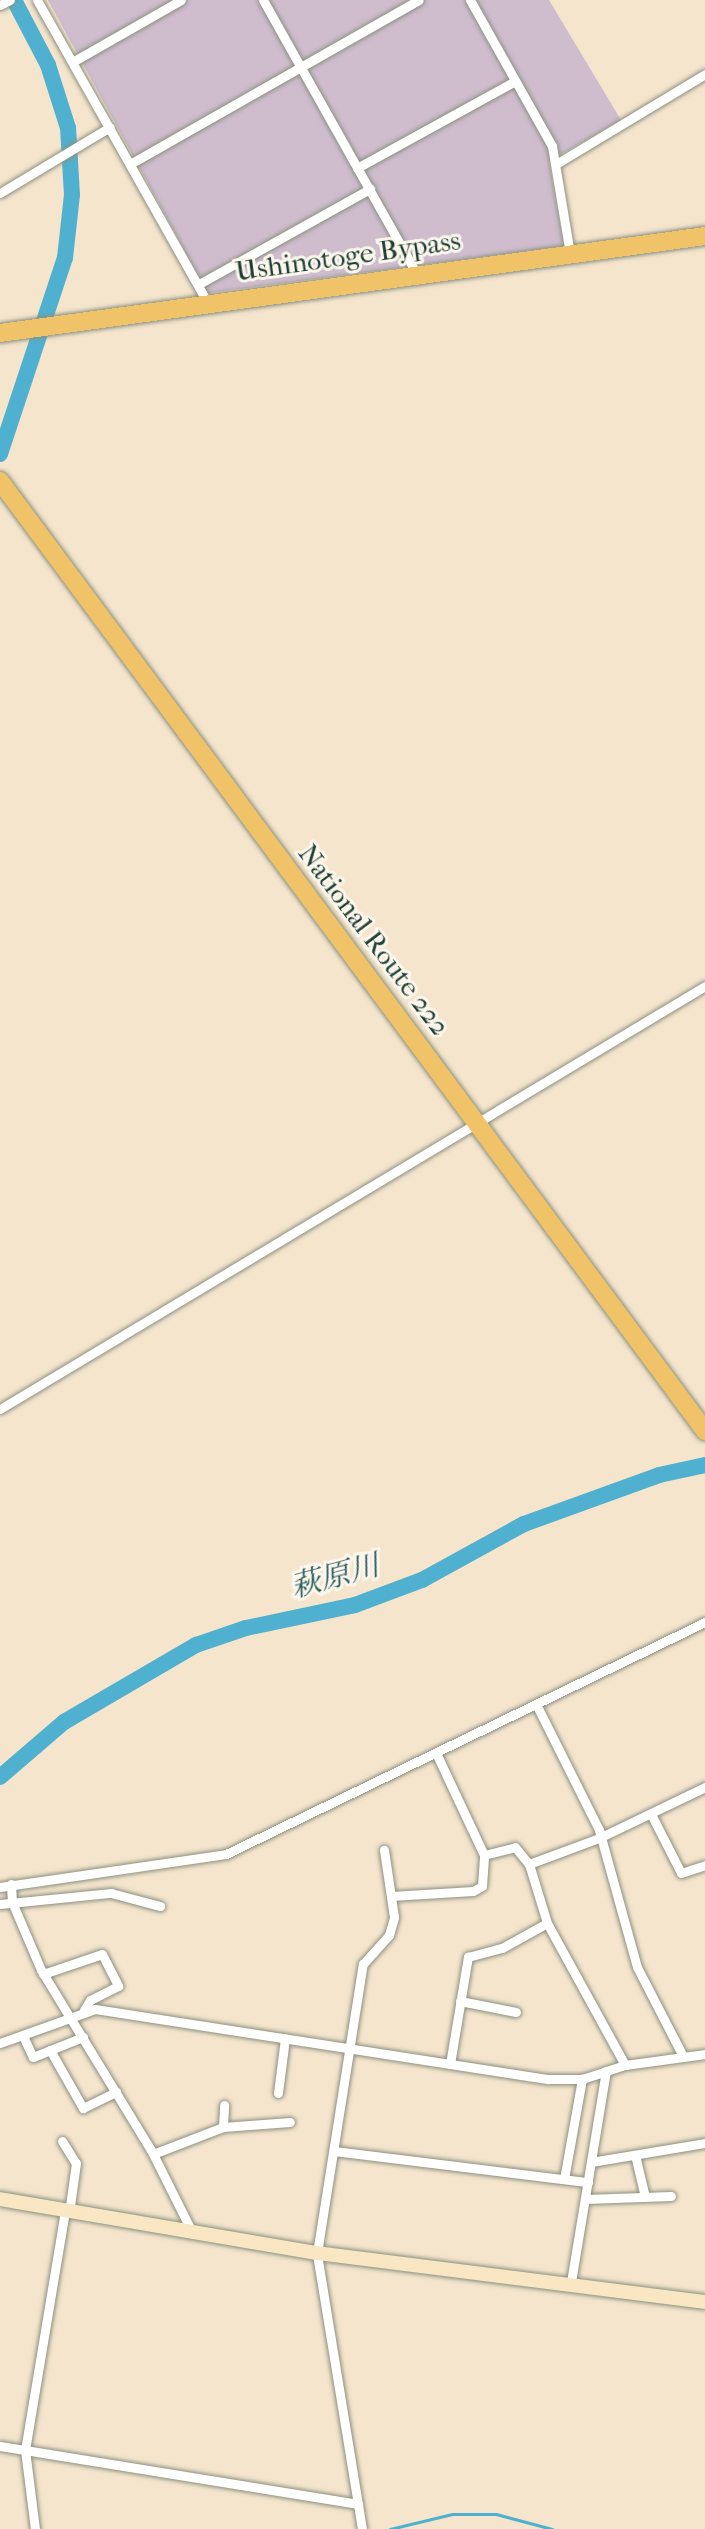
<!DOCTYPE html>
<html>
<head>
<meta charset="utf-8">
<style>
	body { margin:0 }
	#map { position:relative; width:705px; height:2529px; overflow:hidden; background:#f6e5cd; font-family:"IM FELL French Canon","Noto Serif JP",serif }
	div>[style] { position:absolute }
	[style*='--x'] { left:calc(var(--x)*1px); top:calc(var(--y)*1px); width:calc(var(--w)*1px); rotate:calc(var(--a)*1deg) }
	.industrial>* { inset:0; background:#cfbdce }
	.stream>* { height:3px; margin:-1.5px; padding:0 1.5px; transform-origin:1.5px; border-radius:1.5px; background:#50b0cf }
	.river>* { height:16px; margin:-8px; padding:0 8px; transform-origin:8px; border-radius:8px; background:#50b0cf }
	.roads { filter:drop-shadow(0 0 2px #8a9180) drop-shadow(0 0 2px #8a9180) }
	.street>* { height:9px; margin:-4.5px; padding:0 4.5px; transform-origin:4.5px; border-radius:4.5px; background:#fff }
	.secondary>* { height:14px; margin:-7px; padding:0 7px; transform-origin:7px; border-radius:7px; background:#f9e7c3 }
	.highway>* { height:18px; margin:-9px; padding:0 9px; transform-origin:9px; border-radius:9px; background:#f1c369 }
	span { translate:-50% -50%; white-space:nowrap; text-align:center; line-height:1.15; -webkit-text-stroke:6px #fbf7ec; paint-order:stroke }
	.street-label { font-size:28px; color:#1f3d34 }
	.water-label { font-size:30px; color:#2e6062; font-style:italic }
</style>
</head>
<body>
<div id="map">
	<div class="industrial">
		<i style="clip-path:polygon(48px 0,549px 0,621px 120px,549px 161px,564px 246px,208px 293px)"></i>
	</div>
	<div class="stream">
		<i style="--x:390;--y:2529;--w:64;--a:-13.6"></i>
		<i style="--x:452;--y:2514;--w:44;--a:0"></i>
		<i style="--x:496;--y:2514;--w:58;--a:15"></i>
	</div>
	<div class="river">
		<i style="--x:0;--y:454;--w:206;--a:-71.7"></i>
		<i style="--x:65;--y:258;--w:63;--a:-83.7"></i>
		<i style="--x:72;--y:195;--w:67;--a:-93.4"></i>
		<i style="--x:68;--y:128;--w:66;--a:-107.6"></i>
		<i style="--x:48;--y:65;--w:73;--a:-117.6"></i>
		<i style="--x:0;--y:1777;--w:84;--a:-40.7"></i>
		<i style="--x:64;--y:1722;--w:153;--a:-30.3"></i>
		<i style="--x:196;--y:1645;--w:53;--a:-18.8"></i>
		<i style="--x:246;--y:1628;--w:111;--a:-11.9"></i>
		<i style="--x:355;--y:1605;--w:72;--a:-20.5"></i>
		<i style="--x:422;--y:1580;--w:116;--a:-28.8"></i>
		<i style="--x:524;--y:1524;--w:144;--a:-19.9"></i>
		<i style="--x:659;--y:1475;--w:47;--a:-12.3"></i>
	</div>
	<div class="roads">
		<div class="street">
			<i style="--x:37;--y:0;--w:349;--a:60.6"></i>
			<i style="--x:263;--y:0;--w:314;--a:60.7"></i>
			<i style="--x:470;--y:0;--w:167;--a:60.7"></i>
			<i style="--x:552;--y:146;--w:109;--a:80.5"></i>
			<i style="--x:0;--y:5;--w:11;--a:-27"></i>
			<i style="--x:74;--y:61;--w:123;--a:-29.7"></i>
			<i style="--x:130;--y:164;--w:332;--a:-29.6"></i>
			<i style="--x:556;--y:164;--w:174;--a:-31.1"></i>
			<i style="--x:357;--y:168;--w:180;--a:-28.8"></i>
			<i style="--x:0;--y:193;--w:128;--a:-31"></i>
			<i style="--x:199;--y:284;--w:196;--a:-29.1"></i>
			<i style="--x:0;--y:1409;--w:822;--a:-30.96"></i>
			<i style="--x:536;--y:1704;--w:141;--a:63.4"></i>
			<i style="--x:599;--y:1830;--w:142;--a:74.5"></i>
			<i style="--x:637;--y:1967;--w:98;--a:62.7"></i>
			<i style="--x:436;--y:1753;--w:113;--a:64.8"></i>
			<i style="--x:484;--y:1855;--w:32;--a:-14"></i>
			<i style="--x:515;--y:1847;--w:22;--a:51"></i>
			<i style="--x:529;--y:1864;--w:75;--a:-20.4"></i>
			<i style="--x:599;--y:1838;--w:118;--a:-25.7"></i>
			<i style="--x:651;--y:1814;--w:66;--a:63"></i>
			<i style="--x:681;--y:1873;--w:25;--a:-18"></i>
			<i style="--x:529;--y:1864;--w:62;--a:73"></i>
			<i style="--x:547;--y:1923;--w:162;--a:61.2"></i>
			<i style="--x:11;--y:1884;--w:18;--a:87"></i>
			<i style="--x:12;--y:1902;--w:74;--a:66.9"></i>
			<i style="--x:41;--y:1970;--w:211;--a:58.6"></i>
			<i style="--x:151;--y:2150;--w:94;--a:63.4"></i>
			<i style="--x:0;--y:1887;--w:228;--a:-8.3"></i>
			<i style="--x:226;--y:1854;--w:532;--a:-25.84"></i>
			<i style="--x:391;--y:1896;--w:82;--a:-3.5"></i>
			<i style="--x:473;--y:1891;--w:10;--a:-29"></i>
			<i style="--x:482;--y:1886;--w:31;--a:-86"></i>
			<i style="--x:0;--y:1904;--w:112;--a:-5.7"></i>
			<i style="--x:111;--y:1893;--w:51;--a:14.9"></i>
			<i style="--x:43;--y:1974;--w:62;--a:-18.7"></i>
			<i style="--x:102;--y:1954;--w:36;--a:63"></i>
			<i style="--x:118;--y:1986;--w:31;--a:153"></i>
			<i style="--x:90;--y:2000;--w:12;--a:121"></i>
			<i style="--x:460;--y:2001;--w:57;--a:11.1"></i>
			<i style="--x:23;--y:2036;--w:23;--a:65"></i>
			<i style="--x:33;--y:2057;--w:54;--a:-21.8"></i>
			<i style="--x:0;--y:2043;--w:101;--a:-19.7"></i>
			<i style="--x:95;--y:2009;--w:459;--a:8.8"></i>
			<i style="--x:549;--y:2079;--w:33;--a:0"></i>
			<i style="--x:582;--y:2079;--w:45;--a:-18"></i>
			<i style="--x:625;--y:2065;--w:81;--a:-7.8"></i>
			<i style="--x:50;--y:2050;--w:67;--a:60.4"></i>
			<i style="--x:83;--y:2108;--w:37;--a:-26"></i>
			<i style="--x:450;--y:2064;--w:109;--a:-80.5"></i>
			<i style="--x:468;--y:1957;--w:35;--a:-15"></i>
			<i style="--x:502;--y:1948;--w:51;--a:-29.1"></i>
			<i style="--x:278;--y:2093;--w:55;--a:-82.7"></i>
			<i style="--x:223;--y:2127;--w:67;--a:-4.3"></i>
			<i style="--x:62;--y:2141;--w:26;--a:58"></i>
			<i style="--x:76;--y:2163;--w:50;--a:98"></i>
			<i style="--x:334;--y:2151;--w:256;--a:7"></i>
			<i style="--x:153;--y:2154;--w:75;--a:-21.1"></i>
			<i style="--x:223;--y:2127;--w:22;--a:-87"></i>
			<i style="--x:635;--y:2155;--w:43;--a:76.6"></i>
			<i style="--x:591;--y:2162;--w:116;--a:-9.5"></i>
			<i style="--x:564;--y:2179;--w:102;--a:-79.8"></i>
			<i style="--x:585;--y:2199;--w:86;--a:-2"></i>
			<i style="--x:571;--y:2282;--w:214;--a:-80.6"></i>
			<i style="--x:0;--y:2446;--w:363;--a:9.2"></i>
			<i style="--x:35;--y:2529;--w:80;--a:-97.2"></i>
			<i style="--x:25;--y:2450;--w:241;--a:-80.5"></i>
			<i style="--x:362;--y:2529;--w:280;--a:-99.3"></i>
			<i style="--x:317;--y:2253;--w:293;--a:-81"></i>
			<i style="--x:363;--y:1964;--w:39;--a:-48"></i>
			<i style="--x:389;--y:1935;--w:19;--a:-74"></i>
			<i style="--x:394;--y:1917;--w:68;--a:-98.5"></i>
		</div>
		<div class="secondary">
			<i style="--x:0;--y:2199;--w:322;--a:9.7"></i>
			<i style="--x:317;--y:2253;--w:391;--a:7.2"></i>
		</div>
		<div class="highway">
			<i style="--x:0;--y:333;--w:712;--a:-7.83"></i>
			<i style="--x:0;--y:481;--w:1183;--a:53.42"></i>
		</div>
	</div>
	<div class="street-label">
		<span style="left:348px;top:256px;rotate:-8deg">Ushinotoge Bypass</span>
		<span style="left:374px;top:940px;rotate:53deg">National Route 222</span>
	</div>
	<div class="water-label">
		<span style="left:335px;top:1577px;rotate:-15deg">萩原川</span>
	</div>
</div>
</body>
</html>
